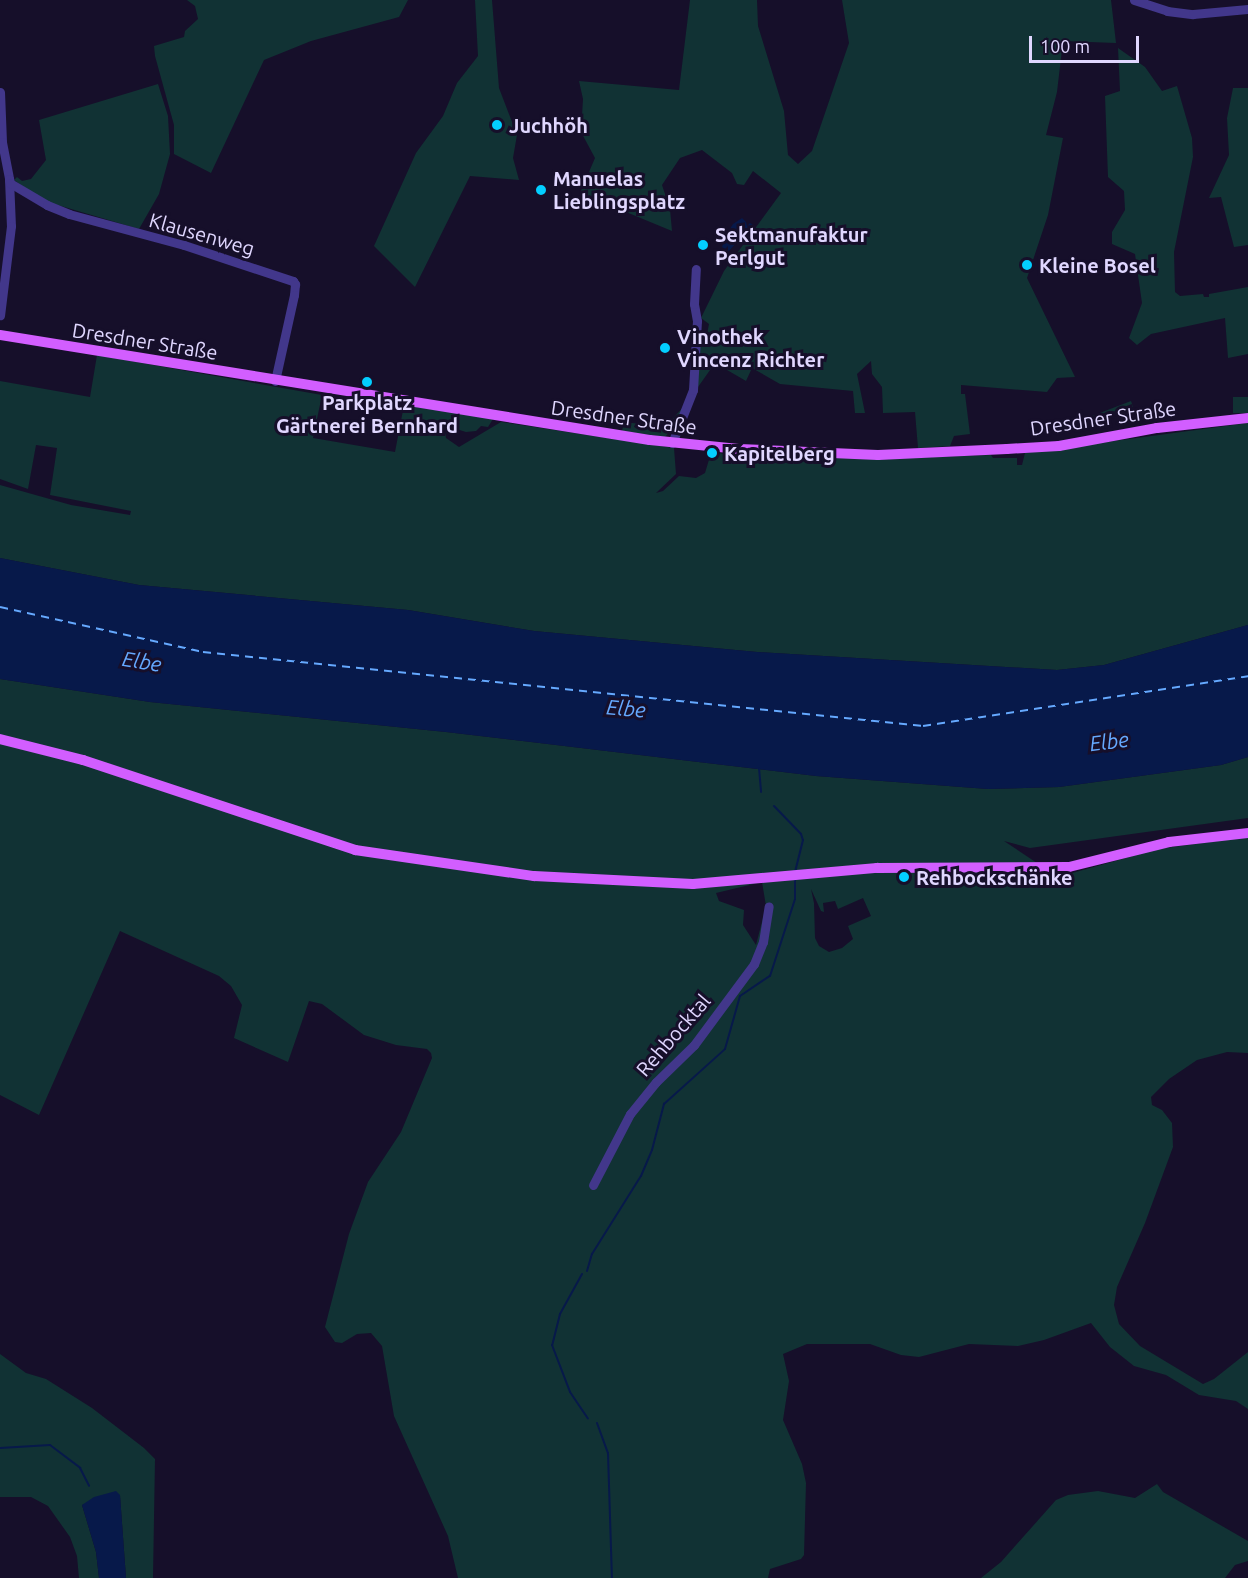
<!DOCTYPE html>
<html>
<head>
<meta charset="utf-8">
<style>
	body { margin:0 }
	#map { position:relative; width:1248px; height:1578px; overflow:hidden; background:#160f2a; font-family:Ubuntu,sans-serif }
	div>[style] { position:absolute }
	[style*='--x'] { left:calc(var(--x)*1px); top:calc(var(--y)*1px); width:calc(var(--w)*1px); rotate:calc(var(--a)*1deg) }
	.green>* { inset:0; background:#113234; transform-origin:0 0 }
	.water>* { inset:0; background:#07194a }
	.stream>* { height:2px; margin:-1px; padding:0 1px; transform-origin:1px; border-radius:1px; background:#07194a }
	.ferry>* { height:1.5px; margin-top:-0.75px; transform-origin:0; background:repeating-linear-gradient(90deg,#65a9ff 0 8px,transparent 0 14px) }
	.minor>* { height:9px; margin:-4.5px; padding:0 4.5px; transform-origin:4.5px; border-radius:4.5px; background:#42378b }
	.major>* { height:10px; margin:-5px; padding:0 5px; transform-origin:5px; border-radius:5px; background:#d25eff }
	.dots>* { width:16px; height:16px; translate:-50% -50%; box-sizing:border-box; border:3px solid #160f2a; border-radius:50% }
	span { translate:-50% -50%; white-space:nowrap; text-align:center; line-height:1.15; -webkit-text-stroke:6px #160f2a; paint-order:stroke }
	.poi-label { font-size:20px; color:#e0d7ff; font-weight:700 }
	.left { translate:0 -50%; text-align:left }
	.street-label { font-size:20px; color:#e0d7ff }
	.water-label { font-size:21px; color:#65a9ff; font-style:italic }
	.scale { position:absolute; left:1029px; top:36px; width:110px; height:27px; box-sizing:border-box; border:3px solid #e0d7ff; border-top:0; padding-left:8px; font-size:18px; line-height:21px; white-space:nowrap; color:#e0d7ff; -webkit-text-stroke:4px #160f2a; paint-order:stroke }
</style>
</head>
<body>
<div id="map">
	<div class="green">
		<i style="clip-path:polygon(187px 0,408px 0,399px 17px,311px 41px,264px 60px,211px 173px,174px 154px,174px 125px,155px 56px,154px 46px,184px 37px,185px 31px,198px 19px,195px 6px)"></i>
		<i style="clip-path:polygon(475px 0,492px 0,499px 88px,517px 135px,513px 158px,519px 180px,470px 176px,415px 287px,374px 246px,416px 153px,443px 116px,457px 83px,478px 56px)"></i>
		<i style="clip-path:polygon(690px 0,757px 0,758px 26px,784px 111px,788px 155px,798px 164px,812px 151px,849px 43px,842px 0,1111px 0,1116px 43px,1063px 41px,1057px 92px,1046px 135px,1063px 138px,1048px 215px,1027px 278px,1075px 377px,1057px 378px,1047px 392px,961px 385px,961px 394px,965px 394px,970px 434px,954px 436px,950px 446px,918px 448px,915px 412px,883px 413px,882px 387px,872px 374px,871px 361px,857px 374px,865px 413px,855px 413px,853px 391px,780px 384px,752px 368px,746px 381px,715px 363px,698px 387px,698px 339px,706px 339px,709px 324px,701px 318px,724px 271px,781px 193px,753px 171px,744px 185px,737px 184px,732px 173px,702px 150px,680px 158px,662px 185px,670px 209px,672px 231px,580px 193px,595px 158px,581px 132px,583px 99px,579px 81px,679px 90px)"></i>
		<i style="clip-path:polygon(1118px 48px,1145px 67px,1162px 91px,1177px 86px,1192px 138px,1193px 157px,1174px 252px,1175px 292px,1180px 296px,1203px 294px,1204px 297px,1209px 297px,1209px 294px,1248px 287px,1248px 354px,1228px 358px,1225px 318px,1151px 334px,1137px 345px,1129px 338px,1142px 303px,1135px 254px,1112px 244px,1112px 232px,1125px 210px,1124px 191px,1108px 177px,1105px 96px,1120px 91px)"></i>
		<i style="clip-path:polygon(158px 84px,168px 116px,170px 154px,159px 194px,139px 229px,44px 201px,14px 180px,17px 177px,22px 181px,31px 179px,46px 160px,39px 120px)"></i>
		<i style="clip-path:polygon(1233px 88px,1248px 88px,1248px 245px,1234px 247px,1221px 197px,1209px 198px,1229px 155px,1227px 118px)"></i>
		<i style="clip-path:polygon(97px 355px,322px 395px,313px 438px,395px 452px,404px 405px,493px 419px,488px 427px,481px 426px,476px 431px,466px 432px,450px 427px,445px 432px,446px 438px,459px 447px,501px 422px,674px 448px,676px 474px,656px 493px,663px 491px,679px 476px,696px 478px,705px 473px,711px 453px,877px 459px,991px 455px,993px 458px,1017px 458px,1017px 465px,1022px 465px,1025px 453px,1248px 423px,1248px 625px,1104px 665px,1057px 670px,757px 652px,534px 631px,408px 610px,139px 585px,0 558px,0 485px,71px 505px,130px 515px,131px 511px,50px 495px,57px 448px,36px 445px,28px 489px,0 479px,0 381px,90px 397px)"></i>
		<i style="left:1248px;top:397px;width:16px;height:15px;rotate:90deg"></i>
		<i style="clip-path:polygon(1131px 401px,1133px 407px,1095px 423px,1092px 416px)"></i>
		<i style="clip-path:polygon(687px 403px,674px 427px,665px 437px,622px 431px,624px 422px,665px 427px)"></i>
		<i style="clip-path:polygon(evenodd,0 679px,150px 702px,446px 732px,816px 776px,988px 789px,1059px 787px,1221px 765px,1248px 757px,1248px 818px,1030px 848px,1004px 841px,1058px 877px,1158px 849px,1248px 837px,1248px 1053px,1227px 1052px,1197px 1060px,1169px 1079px,1151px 1097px,1152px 1105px,1162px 1110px,1172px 1123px,1173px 1147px,1145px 1223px,1117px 1287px,1114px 1305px,1119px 1324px,1140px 1346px,1203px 1384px,1214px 1379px,1248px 1352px,1248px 1409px,1236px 1401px,1199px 1395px,1166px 1375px,1134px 1366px,1110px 1347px,1091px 1323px,1044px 1340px,1018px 1346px,969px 1344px,919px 1357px,901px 1355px,870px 1344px,807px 1344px,783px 1354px,789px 1381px,783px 1420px,802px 1464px,806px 1483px,804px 1555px,801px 1559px,770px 1569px,768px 1578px,458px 1578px,448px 1536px,394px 1416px,382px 1346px,371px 1333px,357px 1334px,342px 1343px,335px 1342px,325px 1327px,349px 1234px,368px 1182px,401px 1132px,432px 1058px,431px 1053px,427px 1049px,396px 1045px,364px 1035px,322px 1004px,309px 1001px,288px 1062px,234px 1038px,242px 1005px,231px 986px,219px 976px,120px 931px,39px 1115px,0 1095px,0 679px,762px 882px,766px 906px,756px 945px,743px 925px,744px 910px,719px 901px,716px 893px,762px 882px,0 679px,811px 889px,821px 911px,824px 912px,823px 903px,835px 901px,838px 909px,863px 898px,871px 916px,848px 926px,853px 939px,842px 948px,829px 952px,819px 946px,815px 938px,814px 903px,811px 889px)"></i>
		<i style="clip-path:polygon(0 1354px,26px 1373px,46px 1379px,92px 1408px,144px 1448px,155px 1459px,153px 1578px,126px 1578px,120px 1496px,82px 1505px,96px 1552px,99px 1578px,79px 1578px,77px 1556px,70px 1537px,48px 1506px,31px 1497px,0 1497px)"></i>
		<i style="clip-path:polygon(1157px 1484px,1163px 1492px,1248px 1541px,1248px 1561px,1235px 1565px,1225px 1578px,981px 1578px,1001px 1562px,1056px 1500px,1068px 1495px,1098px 1491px,1135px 1498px)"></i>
	</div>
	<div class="water">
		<i style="clip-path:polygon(742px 218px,746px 222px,747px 226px,750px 223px,753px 225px,728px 252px,728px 246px,725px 249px,722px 247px,726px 235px,733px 224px)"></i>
		<i style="clip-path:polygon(0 558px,139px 585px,408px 610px,534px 631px,757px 652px,1057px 670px,1104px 665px,1248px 625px,1248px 757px,1221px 765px,1059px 787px,988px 789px,816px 776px,446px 732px,150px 702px,0 679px)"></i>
		<i style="clip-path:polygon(116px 1491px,120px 1495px,126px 1578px,99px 1578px,96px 1552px,82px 1505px,94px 1497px)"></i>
	</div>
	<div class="stream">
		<i style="--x:759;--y:768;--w:24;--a:85"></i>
		<i style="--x:774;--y:806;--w:39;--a:46"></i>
		<i style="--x:801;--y:834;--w:6;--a:72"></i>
		<i style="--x:803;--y:840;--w:32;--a:104"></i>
		<i style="--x:587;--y:1271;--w:18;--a:-74"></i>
		<i style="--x:592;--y:1254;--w:92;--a:-57.9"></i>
		<i style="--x:641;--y:1176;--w:28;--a:-67"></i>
		<i style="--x:652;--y:1150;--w:48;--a:-75.4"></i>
		<i style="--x:664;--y:1104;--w:82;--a:-42"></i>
		<i style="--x:725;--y:1049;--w:55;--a:-74.2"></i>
		<i style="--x:740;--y:996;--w:36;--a:-34"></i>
		<i style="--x:770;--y:976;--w:81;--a:-72"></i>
		<i style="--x:795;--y:899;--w:19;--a:-90"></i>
		<i style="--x:582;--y:1274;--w:46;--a:118.8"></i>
		<i style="--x:560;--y:1314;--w:32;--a:104"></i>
		<i style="--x:552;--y:1345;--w:50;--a:69"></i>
		<i style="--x:570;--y:1392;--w:32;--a:56"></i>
		<i style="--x:597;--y:1423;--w:32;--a:70"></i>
		<i style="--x:608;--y:1453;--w:125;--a:88.2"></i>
		<i style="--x:0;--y:1448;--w:50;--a:-3.4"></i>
		<i style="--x:50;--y:1445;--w:38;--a:37"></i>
		<i style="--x:80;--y:1468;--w:20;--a:63"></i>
	</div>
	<div class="ferry">
		<i style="--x:0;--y:607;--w:208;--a:12.5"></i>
		<i style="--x:203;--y:652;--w:724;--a:5.87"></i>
		<i style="--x:923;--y:726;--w:329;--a:-8.7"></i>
	</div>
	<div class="minor">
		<i style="--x:1134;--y:0;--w:35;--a:18"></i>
		<i style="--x:1167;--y:11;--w:26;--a:7"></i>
		<i style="--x:1193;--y:14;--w:55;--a:-5.2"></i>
		<i style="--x:0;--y:92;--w:50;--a:87.7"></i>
		<i style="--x:2;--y:142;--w:38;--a:79"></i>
		<i style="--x:9;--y:179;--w:47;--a:87.6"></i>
		<i style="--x:11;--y:226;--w:90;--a:97"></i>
		<i style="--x:9;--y:179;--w:4;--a:76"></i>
		<i style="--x:10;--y:183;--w:43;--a:30.7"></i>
		<i style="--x:47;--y:205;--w:24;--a:22"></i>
		<i style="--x:69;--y:214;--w:119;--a:15.1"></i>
		<i style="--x:184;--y:245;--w:115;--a:18.3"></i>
		<i style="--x:293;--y:281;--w:4;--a:56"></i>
		<i style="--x:295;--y:284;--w:11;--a:95"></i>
		<i style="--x:294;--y:295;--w:88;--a:102.5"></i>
		<i style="--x:672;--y:443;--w:57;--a:-68.4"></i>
		<i style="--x:693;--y:390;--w:69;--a:-86.7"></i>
		<i style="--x:697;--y:321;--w:17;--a:-100"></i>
		<i style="--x:694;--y:304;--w:35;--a:-87"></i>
		<i style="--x:593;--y:1185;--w:80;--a:-62.5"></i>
		<i style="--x:630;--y:1114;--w:41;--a:-50.9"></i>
		<i style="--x:656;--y:1082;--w:53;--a:-44.2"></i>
		<i style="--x:694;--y:1045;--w:101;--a:-53.5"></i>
		<i style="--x:754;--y:964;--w:24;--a:-68"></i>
		<i style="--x:763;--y:942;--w:36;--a:-81"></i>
	</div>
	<div class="major">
		<i style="--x:0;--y:335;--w:658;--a:9.18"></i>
		<i style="--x:650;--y:440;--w:89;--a:5.8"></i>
		<i style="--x:739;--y:449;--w:139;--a:2.5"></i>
		<i style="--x:878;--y:455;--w:129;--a:-2.7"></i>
		<i style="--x:1007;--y:449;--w:52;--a:-3.3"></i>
		<i style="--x:1059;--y:446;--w:100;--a:-10.4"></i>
		<i style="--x:1157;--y:428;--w:92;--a:-6.3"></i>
		<i style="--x:0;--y:739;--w:86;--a:14.2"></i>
		<i style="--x:83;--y:760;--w:287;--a:18.3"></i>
		<i style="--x:355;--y:850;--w:181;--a:8.3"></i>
		<i style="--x:534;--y:876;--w:159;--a:2.9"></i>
		<i style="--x:693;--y:884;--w:185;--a:-5"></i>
		<i style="--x:877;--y:868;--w:192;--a:-0.3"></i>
		<i style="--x:1069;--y:867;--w:103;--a:-14"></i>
		<i style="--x:1169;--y:842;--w:80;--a:-6.5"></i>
	</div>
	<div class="dots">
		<i style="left:497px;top:125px;background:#03ceff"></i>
		<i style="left:541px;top:190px;background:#03ceff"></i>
		<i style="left:703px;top:245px;background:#03ceff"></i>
		<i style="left:1027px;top:265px;background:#03ceff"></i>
		<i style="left:665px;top:348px;background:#03ceff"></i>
		<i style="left:367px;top:382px;background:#03ceff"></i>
		<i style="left:712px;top:453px;background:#03ceff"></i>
		<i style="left:904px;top:877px;background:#03ceff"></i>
	</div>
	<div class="poi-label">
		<span class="left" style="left:509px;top:125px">Juchhöh</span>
		<span class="left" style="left:553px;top:190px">Manuelas<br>Lieblingsplatz</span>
		<span class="left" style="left:715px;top:246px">Sektmanufaktur<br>Perlgut</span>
		<span class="left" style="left:1039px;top:265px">Kleine Bosel</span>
		<span class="left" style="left:677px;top:348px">Vinothek<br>Vincenz Richter</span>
		<span style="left:367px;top:414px">Parkplatz<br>Gärtnerei Bernhard</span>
		<span class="left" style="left:724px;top:453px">Kapitelberg</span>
		<span class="left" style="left:916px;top:877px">Rehbockschänke</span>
	</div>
	<div class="street-label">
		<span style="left:202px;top:234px;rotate:16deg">Klausenweg</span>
		<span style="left:145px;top:341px;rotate:9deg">Dresdner Straße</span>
		<span style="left:624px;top:417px;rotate:8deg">Dresdner Straße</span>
		<span style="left:1103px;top:418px;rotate:-8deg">Dresdner Straße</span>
		<span style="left:673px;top:1035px;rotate:-49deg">Rehbocktal</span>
	</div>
	<div class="water-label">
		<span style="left:142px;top:661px;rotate:9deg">Elbe</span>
		<span style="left:626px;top:708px;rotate:5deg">Elbe</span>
		<span style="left:1109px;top:741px;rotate:-7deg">Elbe</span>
	</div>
	<div class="scale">100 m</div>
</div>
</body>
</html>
